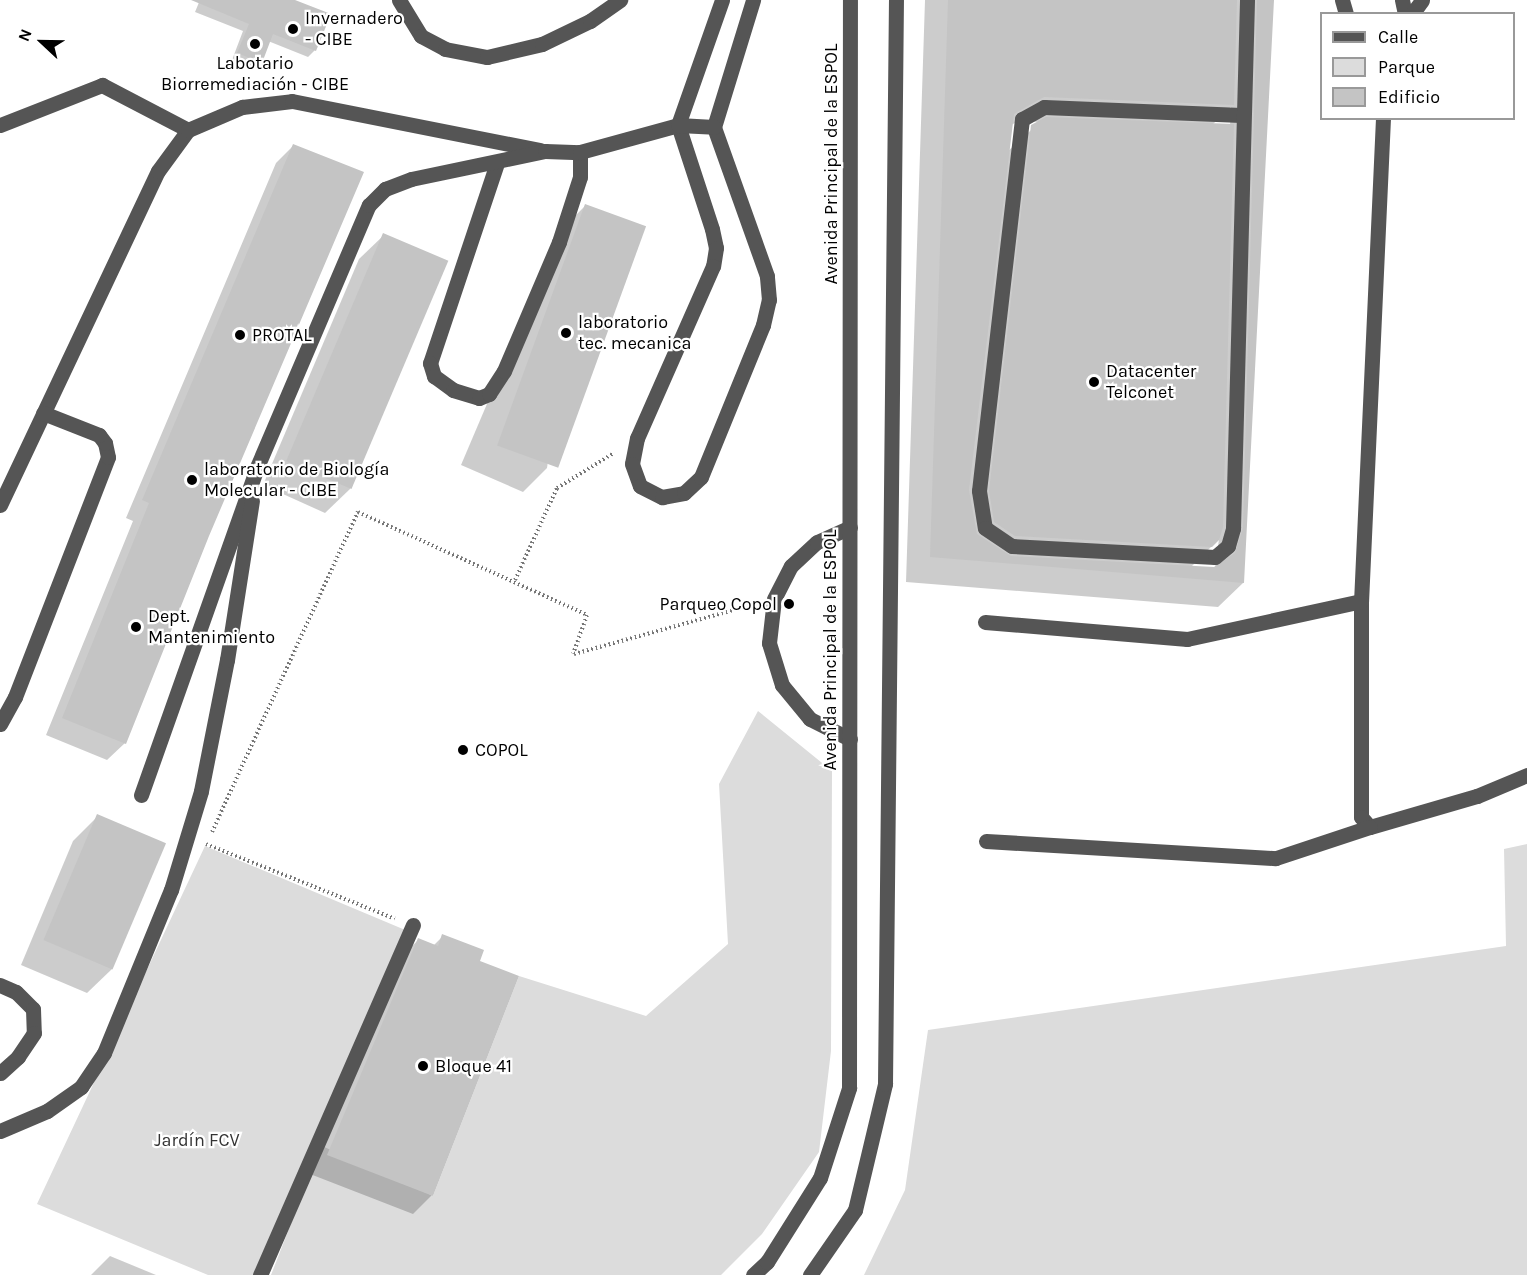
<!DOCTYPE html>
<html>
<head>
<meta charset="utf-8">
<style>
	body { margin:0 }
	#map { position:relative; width:1527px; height:1275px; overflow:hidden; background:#fff; font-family:Karla,sans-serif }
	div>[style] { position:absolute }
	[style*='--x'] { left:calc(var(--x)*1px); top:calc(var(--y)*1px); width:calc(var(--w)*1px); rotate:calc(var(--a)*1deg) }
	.green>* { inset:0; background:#dcdcdc }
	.shadow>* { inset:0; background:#0003 }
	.building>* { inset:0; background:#c4c4c4; transform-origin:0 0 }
	.path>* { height:4px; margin-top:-2px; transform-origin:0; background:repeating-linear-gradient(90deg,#777 0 1.5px,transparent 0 4.5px) }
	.minor>* { height:15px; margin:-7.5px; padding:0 7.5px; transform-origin:7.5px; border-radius:7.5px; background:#555 }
	.dots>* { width:16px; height:16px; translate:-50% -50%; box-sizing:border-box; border:3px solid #fff; border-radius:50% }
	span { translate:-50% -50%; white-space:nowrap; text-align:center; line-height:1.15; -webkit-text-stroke:4.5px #fff; paint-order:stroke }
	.poi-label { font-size:18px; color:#000 }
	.left { translate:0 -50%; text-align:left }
	.right { translate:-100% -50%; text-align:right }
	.street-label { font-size:18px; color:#000 }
	.park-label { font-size:18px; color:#333 }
	.legend { position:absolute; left:1320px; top:12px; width:195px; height:108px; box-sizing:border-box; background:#fff; border:2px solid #999; margin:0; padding:8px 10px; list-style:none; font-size:18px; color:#000 }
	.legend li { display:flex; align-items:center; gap:12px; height:30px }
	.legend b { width:30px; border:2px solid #999 }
	.north { position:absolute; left:12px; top:12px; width:60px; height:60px; -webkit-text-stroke:4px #fff; paint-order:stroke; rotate:292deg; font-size:16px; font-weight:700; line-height:24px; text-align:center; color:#000 }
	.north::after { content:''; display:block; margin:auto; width:21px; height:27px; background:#000; clip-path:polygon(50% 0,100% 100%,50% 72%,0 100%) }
</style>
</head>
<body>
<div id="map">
	<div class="green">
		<i style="clip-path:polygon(758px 711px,832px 771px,831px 1051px,819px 1152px,762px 1234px,721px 1275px,271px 1275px,315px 1162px,269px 1275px,208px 1275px,37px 1204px,205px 846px,410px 932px,322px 1146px,433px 1196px,519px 976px,646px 1016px,728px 944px,719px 784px)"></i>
		<i style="clip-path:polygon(1527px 844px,1527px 1275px,864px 1275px,905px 1190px,928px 1030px,1506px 946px,1504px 849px)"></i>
	</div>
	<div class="shadow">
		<i style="clip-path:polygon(200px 0,291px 0,315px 50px,308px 57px,268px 41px,254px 69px,232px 60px,243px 31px,195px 12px)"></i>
		<i style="clip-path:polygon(evenodd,925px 0,1273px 0,1243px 583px,1218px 607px,906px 582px,925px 0,1231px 107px,1230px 126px,1212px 125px,1231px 107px,925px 0,1019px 121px,1040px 122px,1008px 151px,1011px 125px,1019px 121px,925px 0,1219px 539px,1215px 568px,1191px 567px,1219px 539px)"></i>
		<i style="clip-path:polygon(293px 146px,207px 536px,125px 743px,107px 760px,46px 735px,133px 521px,126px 518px,276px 163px)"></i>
		<i style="clip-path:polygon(585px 206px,547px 468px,523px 492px,461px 465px,561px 230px)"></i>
		<i style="clip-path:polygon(384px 235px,350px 489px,325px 513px,263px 485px,359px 259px)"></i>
		<i style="clip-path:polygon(98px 816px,112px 969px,87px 993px,21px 965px,73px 841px)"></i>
		<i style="clip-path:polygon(443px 936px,432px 1195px,413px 1214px,310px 1174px,400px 959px,418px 940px,433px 946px)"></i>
		<i style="clip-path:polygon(110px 1256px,156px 1275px,91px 1275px)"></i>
	</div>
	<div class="building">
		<i style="clip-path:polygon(191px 0,295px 0,331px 14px,316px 51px,273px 34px,262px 63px,237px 53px,249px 24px)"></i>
		<i style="clip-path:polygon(948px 0,1237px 0,1234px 105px,1044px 97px,1014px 114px,969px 490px,977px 534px,1011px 556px,1214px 567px,1235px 553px,1243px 528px,1257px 0,1274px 0,1244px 583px,930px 557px)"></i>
		<i style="clip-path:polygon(1046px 117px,1234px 124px,1223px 527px,1219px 540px,1212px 547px,1015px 536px,994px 522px,989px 491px,1031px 125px)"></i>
		<i style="clip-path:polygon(293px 144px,364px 172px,209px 536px,126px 744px,62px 718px,149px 503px,142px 500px)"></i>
		<i style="left:585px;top:204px;width:65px;height:257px;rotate:20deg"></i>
		<i style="left:383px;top:233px;width:71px;height:248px;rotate:23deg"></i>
		<i style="left:97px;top:814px;width:75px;height:137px;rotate:23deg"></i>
		<i style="clip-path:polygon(442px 934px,484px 950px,480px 961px,519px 976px,433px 1196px,327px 1155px,418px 938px,438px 946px)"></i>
	</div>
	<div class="path">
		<i style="--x:515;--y:580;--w:101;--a:-65.5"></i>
		<i style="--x:557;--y:488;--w:67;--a:-31.6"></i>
		<i style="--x:574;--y:654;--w:188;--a:-15.4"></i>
		<i style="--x:212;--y:832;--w:352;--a:-65.5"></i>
		<i style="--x:358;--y:512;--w:251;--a:24.2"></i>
		<i style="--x:587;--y:615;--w:41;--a:109.7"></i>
		<i style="--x:206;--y:844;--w:203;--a:21.6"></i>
	</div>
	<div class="minor">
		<i style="--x:399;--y:0;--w:42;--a:58.6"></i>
		<i style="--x:421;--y:36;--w:27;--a:28"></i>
		<i style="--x:445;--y:49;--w:43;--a:10.8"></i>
		<i style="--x:487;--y:57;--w:57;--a:-13.3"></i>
		<i style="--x:542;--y:44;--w:53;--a:-25.6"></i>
		<i style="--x:590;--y:21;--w:37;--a:-35"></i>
		<i style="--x:722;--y:0;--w:133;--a:109.4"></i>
		<i style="--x:678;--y:125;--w:109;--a:71.9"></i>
		<i style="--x:712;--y:229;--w:19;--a:78"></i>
		<i style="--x:716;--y:248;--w:18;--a:99"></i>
		<i style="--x:713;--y:266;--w:188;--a:113.8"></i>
		<i style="--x:637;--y:438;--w:26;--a:101"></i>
		<i style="--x:632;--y:464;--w:23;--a:70"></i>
		<i style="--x:640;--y:486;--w:25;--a:27"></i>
		<i style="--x:662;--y:497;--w:22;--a:-10"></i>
		<i style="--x:684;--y:493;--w:23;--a:-43"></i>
		<i style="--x:701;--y:477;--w:164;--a:-67.8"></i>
		<i style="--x:763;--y:325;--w:26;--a:-77"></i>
		<i style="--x:769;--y:300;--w:24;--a:-95"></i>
		<i style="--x:767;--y:276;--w:158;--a:-109.6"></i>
		<i style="--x:714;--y:127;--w:133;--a:-72.9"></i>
		<i style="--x:1342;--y:0;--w:15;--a:74"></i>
		<i style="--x:1402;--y:0;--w:14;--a:78"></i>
		<i style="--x:1412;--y:14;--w:17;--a:-54"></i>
		<i style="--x:1241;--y:115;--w:197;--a:-177.7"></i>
		<i style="--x:1044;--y:107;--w:25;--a:151"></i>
		<i style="--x:1022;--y:119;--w:374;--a:96.6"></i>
		<i style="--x:979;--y:491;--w:37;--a:81"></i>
		<i style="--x:985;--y:528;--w:32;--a:34"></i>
		<i style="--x:1012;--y:546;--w:203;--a:3.1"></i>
		<i style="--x:1215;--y:557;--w:17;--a:-40"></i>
		<i style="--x:1228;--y:546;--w:19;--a:-74"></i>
		<i style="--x:1233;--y:528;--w:528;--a:-88.48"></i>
		<i style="--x:1383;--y:118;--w:484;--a:92.6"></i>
		<i style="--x:1361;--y:601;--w:216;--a:90"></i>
		<i style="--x:1361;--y:817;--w:13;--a:48"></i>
		<i style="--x:1370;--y:827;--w:111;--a:-16.2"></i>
		<i style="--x:1477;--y:796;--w:54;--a:-22.8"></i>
		<i style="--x:0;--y:125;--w:110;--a:-21.4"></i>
		<i style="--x:102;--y:85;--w:97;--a:27.6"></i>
		<i style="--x:497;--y:163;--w:211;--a:108.5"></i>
		<i style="--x:430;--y:363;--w:14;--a:73"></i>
		<i style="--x:434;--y:376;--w:24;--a:36"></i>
		<i style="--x:453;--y:390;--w:27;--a:17"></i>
		<i style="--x:479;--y:398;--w:11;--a:-22"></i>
		<i style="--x:489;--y:394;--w:27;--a:-57"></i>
		<i style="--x:504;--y:371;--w:140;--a:-66.9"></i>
		<i style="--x:559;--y:242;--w:68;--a:-72.1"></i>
		<i style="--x:580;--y:177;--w:25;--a:-90"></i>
		<i style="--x:0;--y:505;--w:369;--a:-64.7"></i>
		<i style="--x:158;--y:171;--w:51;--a:-53.8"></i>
		<i style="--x:188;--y:130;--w:59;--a:-23.1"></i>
		<i style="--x:242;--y:107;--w:50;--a:-6.8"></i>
		<i style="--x:292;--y:101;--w:253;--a:11.2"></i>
		<i style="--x:985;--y:622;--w:203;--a:4.8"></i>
		<i style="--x:1187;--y:639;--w:178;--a:-12.3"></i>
		<i style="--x:0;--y:724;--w:31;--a:-61"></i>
		<i style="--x:15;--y:697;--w:257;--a:-68.8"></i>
		<i style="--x:108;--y:457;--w:14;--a:-102"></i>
		<i style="--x:105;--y:443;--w:10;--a:-127"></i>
		<i style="--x:99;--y:435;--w:60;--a:-158.6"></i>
		<i style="--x:850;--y:739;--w:45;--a:-153.4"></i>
		<i style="--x:810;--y:719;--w:44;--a:-129.5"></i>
		<i style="--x:782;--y:685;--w:44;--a:-107.2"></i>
		<i style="--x:769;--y:643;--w:44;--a:-83.5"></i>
		<i style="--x:774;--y:599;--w:37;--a:-63"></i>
		<i style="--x:791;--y:566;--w:35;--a:-43"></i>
		<i style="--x:817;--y:542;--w:36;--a:-24"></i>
		<i style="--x:141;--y:795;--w:348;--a:-70.5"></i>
		<i style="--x:257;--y:467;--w:285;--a:-66.9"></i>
		<i style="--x:369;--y:205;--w:23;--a:-45"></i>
		<i style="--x:385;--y:189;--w:28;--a:-21"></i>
		<i style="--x:411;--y:179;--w:137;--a:-11.8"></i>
		<i style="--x:545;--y:151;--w:35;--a:2"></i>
		<i style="--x:580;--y:152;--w:102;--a:-15.4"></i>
		<i style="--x:678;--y:125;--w:36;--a:3"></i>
		<i style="--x:986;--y:841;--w:290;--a:3.4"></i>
		<i style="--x:1276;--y:858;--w:99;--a:-18.3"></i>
		<i style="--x:0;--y:985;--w:17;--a:24"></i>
		<i style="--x:16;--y:992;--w:24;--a:45"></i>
		<i style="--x:33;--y:1009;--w:24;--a:88"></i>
		<i style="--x:34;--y:1033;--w:29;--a:124"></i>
		<i style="--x:18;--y:1057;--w:24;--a:138"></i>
		<i style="--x:0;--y:1131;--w:51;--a:-23.1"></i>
		<i style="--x:47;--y:1111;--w:42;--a:-35.2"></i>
		<i style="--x:81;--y:1087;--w:41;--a:-55.9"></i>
		<i style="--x:104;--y:1053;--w:176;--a:-67.7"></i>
		<i style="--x:171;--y:890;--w:103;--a:-73.1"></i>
		<i style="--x:201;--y:791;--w:134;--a:-78.8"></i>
		<i style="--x:227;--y:660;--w:161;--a:-81.1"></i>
		<i style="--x:260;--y:1275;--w:382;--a:-66.4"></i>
		<i style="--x:753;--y:1275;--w:19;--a:-43"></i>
		<i style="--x:767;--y:1262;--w:99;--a:-57.8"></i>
		<i style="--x:820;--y:1178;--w:95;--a:-72.1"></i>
		<i style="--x:849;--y:1088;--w:1088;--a:-89.95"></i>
		<i style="--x:810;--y:1275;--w:79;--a:-55.3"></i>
		<i style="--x:855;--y:1210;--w:130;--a:-76.6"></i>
		<i style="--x:885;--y:1084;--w:1084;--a:-89.42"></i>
	</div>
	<div class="dots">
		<i style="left:293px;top:29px;background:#000"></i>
		<i style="left:255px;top:44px;background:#000"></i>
		<i style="left:566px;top:333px;background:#000"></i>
		<i style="left:240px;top:335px;background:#000"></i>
		<i style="left:1094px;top:382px;background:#000"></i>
		<i style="left:192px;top:480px;background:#000"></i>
		<i style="left:789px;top:604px;background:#000"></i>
		<i style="left:136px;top:627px;background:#000"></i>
		<i style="left:463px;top:750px;background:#000"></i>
		<i style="left:423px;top:1066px;background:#000"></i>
	</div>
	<div class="poi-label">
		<span class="left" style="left:305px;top:29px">Invernadero<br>- CIBE</span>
		<span style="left:255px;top:74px">Labotario<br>Biorremediación - CIBE</span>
		<span class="left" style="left:578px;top:333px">laboratorio<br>tec. mecanica</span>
		<span class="left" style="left:252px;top:335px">PROTAL</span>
		<span class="left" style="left:1106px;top:382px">Datacenter<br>Telconet</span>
		<span class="left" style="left:204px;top:480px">laboratorio de Biología<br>Molecular - CIBE</span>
		<span class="right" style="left:777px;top:604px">Parqueo Copol</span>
		<span class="left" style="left:148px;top:627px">Dept.<br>Mantenimiento</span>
		<span class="left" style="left:475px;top:750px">COPOL</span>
		<span class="left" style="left:435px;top:1066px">Bloque 41</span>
	</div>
	<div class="street-label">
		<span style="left:831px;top:164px;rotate:-90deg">Avenida Principal de la ESPOL</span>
		<span style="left:830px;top:650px;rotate:-90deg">Avenida Principal de la ESPOL</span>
	</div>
	<div class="park-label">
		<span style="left:197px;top:1140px">Jardín FCV</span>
	</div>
	<ul class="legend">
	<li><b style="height:8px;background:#555"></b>Calle</li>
	<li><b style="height:16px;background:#dcdcdc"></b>Parque</li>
	<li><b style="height:16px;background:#c4c4c4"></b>Edificio</li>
	</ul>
	<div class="north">N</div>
</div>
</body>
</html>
